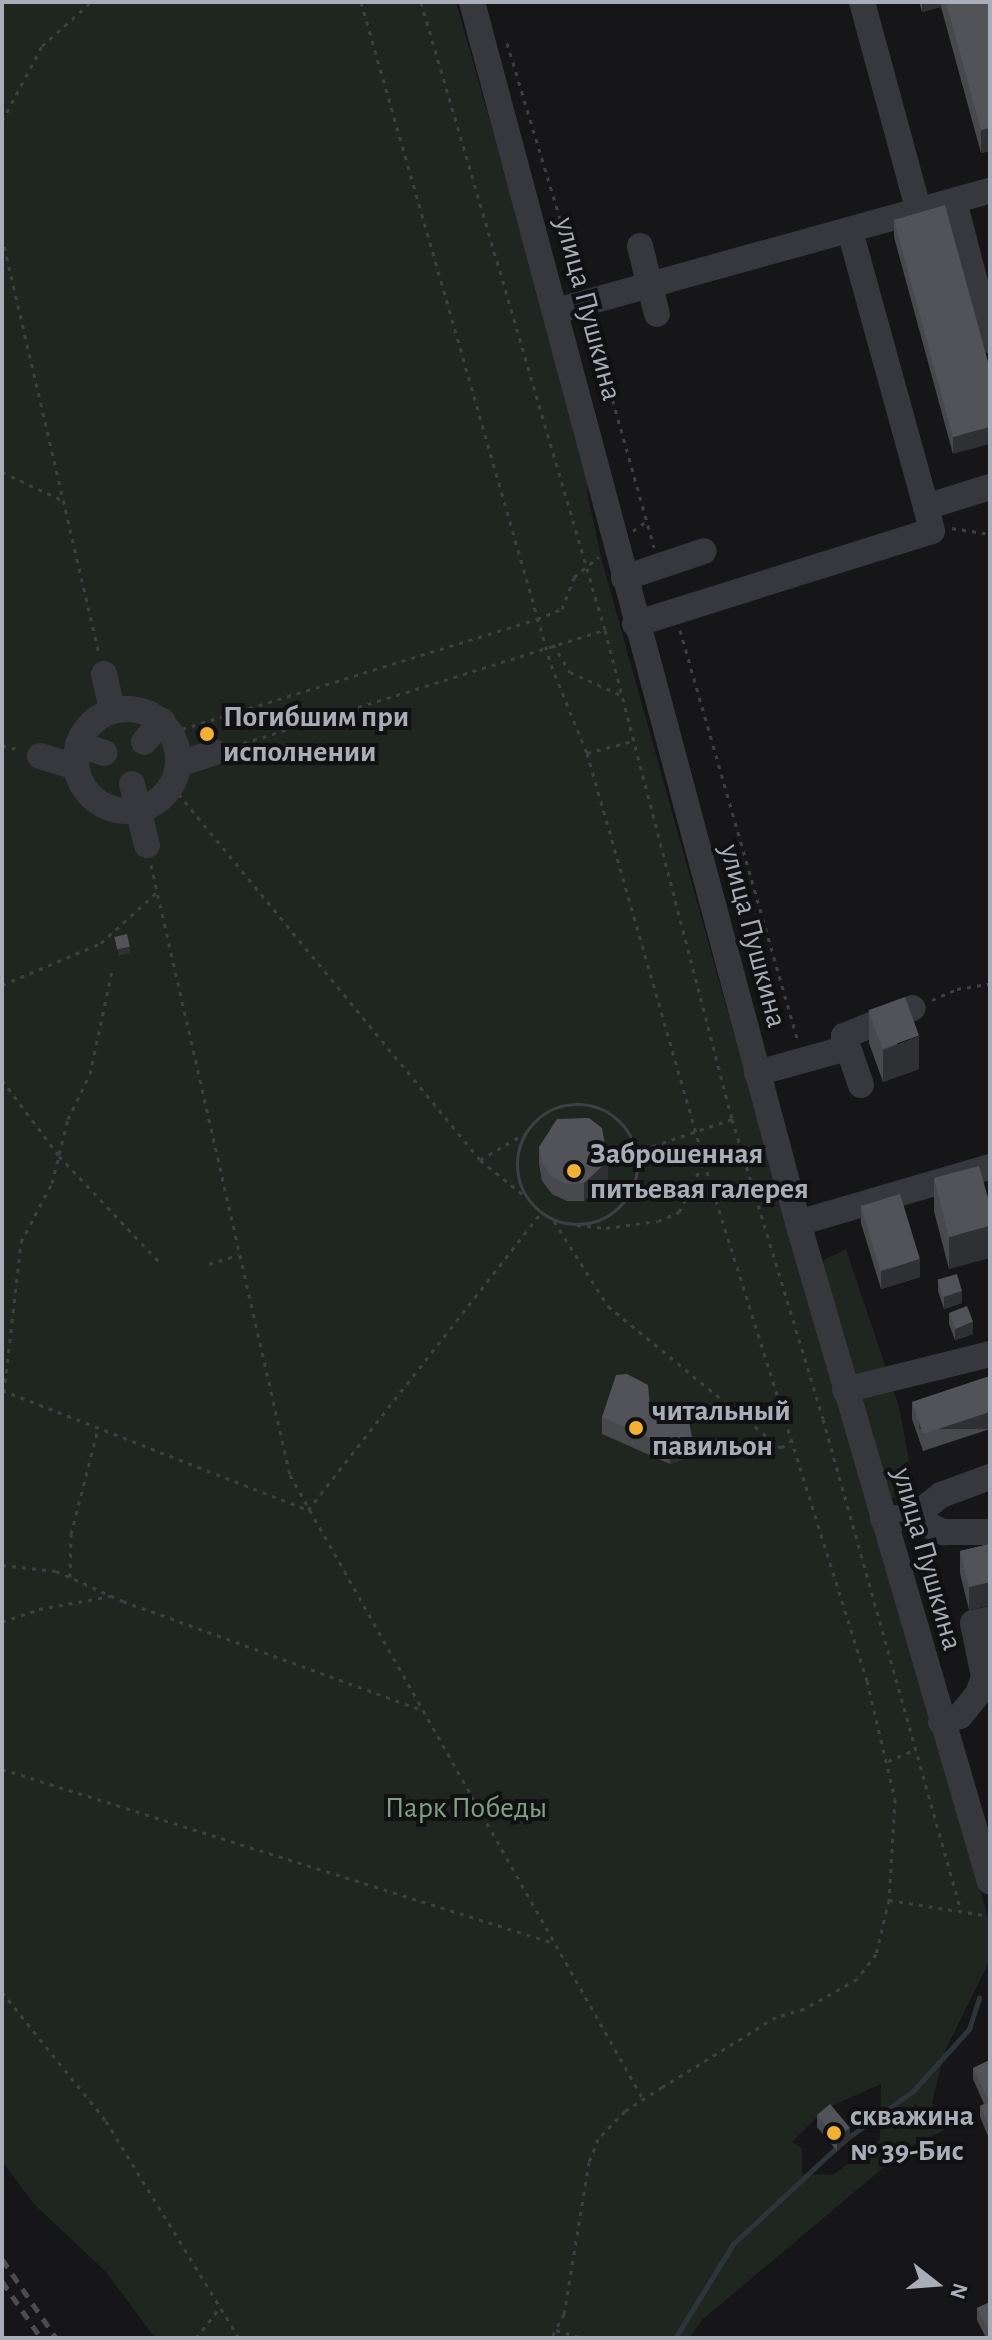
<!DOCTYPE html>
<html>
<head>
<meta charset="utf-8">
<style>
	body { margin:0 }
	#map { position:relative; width:992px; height:2340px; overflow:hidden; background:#161618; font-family:"Alegreya Sans",sans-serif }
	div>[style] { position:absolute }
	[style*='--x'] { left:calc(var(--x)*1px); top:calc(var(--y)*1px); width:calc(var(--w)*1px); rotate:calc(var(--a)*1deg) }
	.green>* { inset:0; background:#1e261f }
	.stream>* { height:5px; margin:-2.5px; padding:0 2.5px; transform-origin:2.5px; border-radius:2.5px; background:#2c353c }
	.path>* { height:3px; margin-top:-1.5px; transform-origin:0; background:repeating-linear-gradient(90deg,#3d3f44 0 4px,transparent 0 10px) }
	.path>.ring { margin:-1.5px; padding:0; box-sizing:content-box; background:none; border:3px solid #3d3f44; border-radius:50% }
	.minor>* { height:26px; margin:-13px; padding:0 13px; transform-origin:13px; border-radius:13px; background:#37383d }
	.minor>.ring { margin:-13px; padding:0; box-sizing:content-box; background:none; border:26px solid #37383d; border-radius:50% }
	.rail>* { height:5px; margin-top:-2.5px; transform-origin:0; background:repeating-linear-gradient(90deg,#4a4c52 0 10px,transparent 0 18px) }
	.wall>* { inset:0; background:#47494d }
	.shaded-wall>* { inset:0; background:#2f3033; transform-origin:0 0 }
	.building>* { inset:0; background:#525359; transform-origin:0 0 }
	.dots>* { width:22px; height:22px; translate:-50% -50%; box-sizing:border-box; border:4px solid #111113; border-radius:50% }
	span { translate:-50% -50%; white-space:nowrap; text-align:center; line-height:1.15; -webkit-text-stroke:8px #111113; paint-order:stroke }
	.street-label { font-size:30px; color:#a8adb8 }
	.poi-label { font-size:30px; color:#a8adb8; font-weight:700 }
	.left { translate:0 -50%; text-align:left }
	.park-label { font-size:30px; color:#7fa381 }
	.frame { position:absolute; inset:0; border:4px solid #a8adb8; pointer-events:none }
	.north { position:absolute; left:896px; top:2244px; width:80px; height:80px; -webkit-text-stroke:6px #111113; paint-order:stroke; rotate:107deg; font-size:22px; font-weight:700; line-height:32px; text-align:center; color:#a8adb8 }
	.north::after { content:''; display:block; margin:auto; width:28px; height:36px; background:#a8adb8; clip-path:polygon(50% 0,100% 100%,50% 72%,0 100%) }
</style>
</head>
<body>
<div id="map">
	<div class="green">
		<i style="clip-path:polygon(evenodd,2px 2px,456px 2px,589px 469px,587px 493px,602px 561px,835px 1397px,990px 1924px,990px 1960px,945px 2051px,932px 2102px,945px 2130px,907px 2148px,703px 2319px,689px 2338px,155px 2338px,106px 2272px,33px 2203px,2px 2161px,2px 2px,881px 2084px,880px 2139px,833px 2175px,802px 2174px,802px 2148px,792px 2142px,825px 2109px,881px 2084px)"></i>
		<i style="clip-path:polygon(846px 1249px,899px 1407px,917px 1503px,889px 1497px,820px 1262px)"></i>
	</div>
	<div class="stream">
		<i style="--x:846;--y:2139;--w:82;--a:-35.6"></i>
		<i style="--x:913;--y:2091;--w:84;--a:-47.9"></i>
		<i style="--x:969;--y:2029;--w:33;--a:-72"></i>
		<i style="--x:675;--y:2338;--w:110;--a:-58.3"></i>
		<i style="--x:733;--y:2244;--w:144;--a:-43"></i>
	</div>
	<div class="path">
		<i style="--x:361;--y:2;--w:690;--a:74.01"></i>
		<i style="--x:551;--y:665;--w:95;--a:67.8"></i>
		<i style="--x:587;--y:753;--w:425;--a:74"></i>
		<i style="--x:704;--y:1162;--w:544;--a:72.56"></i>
		<i style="--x:867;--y:1681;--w:121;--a:76.7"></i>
		<i style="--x:895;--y:1799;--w:101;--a:93.4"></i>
		<i style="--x:889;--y:1900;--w:56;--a:103.5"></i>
		<i style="--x:876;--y:1954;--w:31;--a:127"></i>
		<i style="--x:857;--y:1979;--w:61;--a:150.5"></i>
		<i style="--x:804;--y:2009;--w:29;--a:164"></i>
		<i style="--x:776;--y:2017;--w:134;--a:148.4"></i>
		<i style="--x:662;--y:2087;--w:44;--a:147"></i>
		<i style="--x:625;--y:2111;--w:39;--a:134"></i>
		<i style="--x:598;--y:2139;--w:25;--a:111"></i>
		<i style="--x:589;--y:2162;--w:154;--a:99.3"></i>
		<i style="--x:564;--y:2314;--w:27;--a:118"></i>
		<i style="--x:421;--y:2;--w:654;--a:73.67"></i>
		<i style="--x:605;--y:630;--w:505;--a:75.44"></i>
		<i style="--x:732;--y:1119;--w:130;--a:161.1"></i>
		<i style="--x:507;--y:43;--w:249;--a:73.2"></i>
		<i style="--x:2;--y:121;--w:85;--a:-61.9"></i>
		<i style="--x:42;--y:46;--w:66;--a:-41.9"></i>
		<i style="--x:2;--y:237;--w:428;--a:76.9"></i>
		<i style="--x:591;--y:323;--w:233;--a:74.3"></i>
		<i style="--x:2;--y:472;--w:68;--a:25.1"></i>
		<i style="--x:952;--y:528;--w:38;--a:9"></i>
		<i style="--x:633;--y:531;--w:17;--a:-36"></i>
		<i style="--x:680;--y:630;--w:424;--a:74"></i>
		<i style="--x:553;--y:644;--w:33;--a:59"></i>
		<i style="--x:570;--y:672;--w:58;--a:24.4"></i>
		<i style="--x:182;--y:729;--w:372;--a:-17.2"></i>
		<i style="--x:537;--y:619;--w:27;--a:-22"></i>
		<i style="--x:562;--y:609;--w:34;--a:-69"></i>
		<i style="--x:574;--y:577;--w:32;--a:-39"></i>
		<i style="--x:2;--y:745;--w:20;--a:15"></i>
		<i style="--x:234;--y:746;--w:389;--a:-17.4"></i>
		<i style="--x:587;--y:753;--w:48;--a:-14.6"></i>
		<i style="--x:172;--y:786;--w:484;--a:50.5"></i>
		<i style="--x:480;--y:1160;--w:59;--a:38.8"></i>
		<i style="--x:151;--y:865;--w:626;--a:77.16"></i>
		<i style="--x:290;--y:1475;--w:717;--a:60.5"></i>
		<i style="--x:2;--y:985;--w:108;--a:-23"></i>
		<i style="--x:101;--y:943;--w:76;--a:-42.3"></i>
		<i style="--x:932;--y:1000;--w:27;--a:-24"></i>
		<i style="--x:957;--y:989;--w:33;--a:-9"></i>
		<i style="--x:2;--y:1080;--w:95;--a:53.1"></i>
		<i style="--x:59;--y:1156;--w:149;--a:46.6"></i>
		<i class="ring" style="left:517px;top:1104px;width:117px;height:117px"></i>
		<i style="--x:732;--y:1119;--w:313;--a:73.1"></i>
		<i style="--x:823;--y:1419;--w:511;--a:74.33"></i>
		<i style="--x:480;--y:1160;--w:51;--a:-30.6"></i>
		<i style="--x:554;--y:1221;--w:101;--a:57.6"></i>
		<i style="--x:608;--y:1306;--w:224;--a:39.4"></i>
		<i style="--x:781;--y:1448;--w:11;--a:-38"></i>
		<i style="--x:577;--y:1225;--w:29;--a:6"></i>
		<i style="--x:606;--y:1228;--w:52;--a:-7.7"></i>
		<i style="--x:658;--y:1221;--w:23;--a:-23"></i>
		<i style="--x:679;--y:1212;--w:55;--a:-63.9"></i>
		<i style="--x:209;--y:1264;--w:31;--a:-17"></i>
		<i style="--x:2;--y:1390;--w:329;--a:21.4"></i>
		<i style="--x:308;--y:1510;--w:377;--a:-51.9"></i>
		<i style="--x:4;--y:1392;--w:151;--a:-83.5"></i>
		<i style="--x:21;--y:1242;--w:67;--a:-62.3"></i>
		<i style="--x:52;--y:1183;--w:66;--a:-76"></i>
		<i style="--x:68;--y:1119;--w:50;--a:-63.9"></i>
		<i style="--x:90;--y:1074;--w:110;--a:-78"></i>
		<i style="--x:2;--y:1565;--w:54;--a:6.3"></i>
		<i style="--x:56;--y:1571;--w:73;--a:24.1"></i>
		<i style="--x:123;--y:1601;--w:316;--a:20"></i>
		<i style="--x:70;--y:1577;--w:43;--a:-88.7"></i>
		<i style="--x:71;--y:1534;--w:108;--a:-75.6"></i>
		<i style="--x:2;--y:1622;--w:39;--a:-19"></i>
		<i style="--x:39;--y:1609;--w:73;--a:-10.2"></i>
		<i style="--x:888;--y:1761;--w:28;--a:-23"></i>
		<i style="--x:2;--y:1769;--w:579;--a:17.5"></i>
		<i style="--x:889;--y:1900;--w:102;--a:9"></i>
		<i style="--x:2;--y:1992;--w:166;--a:51.1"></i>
		<i style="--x:106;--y:2121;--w:255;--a:58.5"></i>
		<i style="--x:556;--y:2330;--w:27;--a:17"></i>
		<i style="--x:196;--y:2338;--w:39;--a:-52"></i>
	</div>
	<div class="minor">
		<i style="--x:472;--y:2;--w:1264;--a:75.05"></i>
		<i style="--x:798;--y:1223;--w:686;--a:73.76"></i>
		<i style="--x:862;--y:2;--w:218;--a:74.8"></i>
		<i style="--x:954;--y:201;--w:144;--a:75.5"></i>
		<i style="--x:850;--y:231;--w:286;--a:74.6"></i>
		<i style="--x:640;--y:246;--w:70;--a:76"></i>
		<i style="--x:556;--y:311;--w:450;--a:-15.5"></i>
		<i style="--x:624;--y:578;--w:84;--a:-18.6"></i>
		<i style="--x:635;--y:624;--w:311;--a:-17.4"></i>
		<i style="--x:932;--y:531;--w:25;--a:-104"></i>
		<i style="--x:926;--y:507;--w:67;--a:-17.4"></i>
		<i style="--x:104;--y:674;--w:37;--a:77"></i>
		<i class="ring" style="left:76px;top:709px;width:76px;height:76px"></i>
		<i style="--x:144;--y:742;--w:28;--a:-49"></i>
		<i style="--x:78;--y:744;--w:28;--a:19"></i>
		<i style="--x:40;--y:756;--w:38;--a:17"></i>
		<i style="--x:179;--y:764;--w:38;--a:-18"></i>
		<i style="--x:132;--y:784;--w:63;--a:76.2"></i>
		<i style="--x:757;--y:1073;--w:94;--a:-15.4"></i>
		<i style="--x:861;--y:1085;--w:52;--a:-109.1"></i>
		<i style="--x:844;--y:1036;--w:74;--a:-22.1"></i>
		<i style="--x:798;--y:1223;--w:200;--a:-16.3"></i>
		<i style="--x:845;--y:1390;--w:149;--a:-13.9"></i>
		<i style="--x:913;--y:1517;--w:36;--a:-38"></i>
		<i style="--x:941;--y:1495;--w:52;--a:-20.2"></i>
		<i style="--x:883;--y:1519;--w:30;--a:-4"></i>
		<i style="--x:913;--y:1517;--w:34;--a:27"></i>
		<i style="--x:943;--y:1532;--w:47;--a:0"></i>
		<i style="--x:941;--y:1722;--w:20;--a:-18"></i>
		<i style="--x:960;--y:1716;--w:28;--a:-51"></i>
		<i style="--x:978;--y:1694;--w:18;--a:-71"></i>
		<i style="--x:984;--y:1677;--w:55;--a:-101.5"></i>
		<i style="--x:973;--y:1623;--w:17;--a:-13"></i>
	</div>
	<div class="rail">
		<i style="--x:2;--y:2259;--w:96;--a:55.6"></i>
		<i style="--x:2;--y:2281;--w:69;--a:55.6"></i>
	</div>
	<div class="wall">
		<i style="clip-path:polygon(919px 2px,989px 2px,990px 7px,990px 151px,981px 153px,941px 7px,922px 12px)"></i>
		<i style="clip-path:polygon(894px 220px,990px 369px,953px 454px,894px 237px)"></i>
		<i style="clip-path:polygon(869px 1011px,919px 1069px,883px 1082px,869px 1043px)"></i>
		<i style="clip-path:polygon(539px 1147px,608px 1178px,584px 1201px,567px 1201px,552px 1194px,542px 1181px,539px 1164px)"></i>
		<i style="clip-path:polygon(979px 1166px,949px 1269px,934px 1211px,934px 1178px)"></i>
		<i style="clip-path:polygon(861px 1206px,920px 1277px,881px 1289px,861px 1223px)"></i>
		<i style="clip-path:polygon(938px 1280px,962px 1303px,944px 1309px,938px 1291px)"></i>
		<i style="clip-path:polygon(949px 1313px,973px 1334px,955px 1340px,949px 1324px)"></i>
		<i style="clip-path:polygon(990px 1376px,990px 1429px,923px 1451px,912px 1419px,912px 1402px)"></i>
		<i style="clip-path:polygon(650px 1406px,692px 1456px,670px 1464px,602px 1434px,602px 1417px)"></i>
		<i style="clip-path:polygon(990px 1544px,990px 1605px,969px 1610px,960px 1573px,960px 1551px)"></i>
		<i style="clip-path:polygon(990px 2060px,990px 2141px,980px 2117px,980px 2106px,984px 2104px,973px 2079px,973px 2068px)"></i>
		<i style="clip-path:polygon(817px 2115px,850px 2140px,837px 2151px,817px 2127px)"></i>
		<i style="clip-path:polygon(990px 2302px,990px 2338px,986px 2338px,977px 2320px,977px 2308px)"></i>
	</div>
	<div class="shaded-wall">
		<i style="clip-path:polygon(922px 2px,941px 2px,941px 7px,922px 12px)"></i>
		<i style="clip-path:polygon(990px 128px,990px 151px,981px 153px,981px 130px)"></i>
		<i style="clip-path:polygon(990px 427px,990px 444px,953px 454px,953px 437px)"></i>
		<i style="clip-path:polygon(130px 947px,130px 953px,118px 956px,118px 950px)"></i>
		<i style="clip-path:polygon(919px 1036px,919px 1069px,883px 1082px,883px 1050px)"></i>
		<i style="clip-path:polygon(608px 1161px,608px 1178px,584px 1201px,584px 1183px)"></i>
		<i style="clip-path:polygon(990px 1226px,990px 1258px,949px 1269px,949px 1237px)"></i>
		<i style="clip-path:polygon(920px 1259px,920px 1277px,881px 1289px,881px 1271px)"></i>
		<i style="clip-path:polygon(962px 1291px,962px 1303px,944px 1309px,944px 1297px)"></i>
		<i style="clip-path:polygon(973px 1322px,973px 1334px,955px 1340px,955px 1329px)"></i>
		<i style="left:990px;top:1412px;width:17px;height:71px;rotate:90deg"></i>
		<i style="clip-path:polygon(692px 1438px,692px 1456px,670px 1464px,670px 1447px)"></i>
		<i style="clip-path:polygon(990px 1582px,990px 1605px,969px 1610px,969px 1587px)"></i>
		<i style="clip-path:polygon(850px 2128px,850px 2140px,837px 2151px,837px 2139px)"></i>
	</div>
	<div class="building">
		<i style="clip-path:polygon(946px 2px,988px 2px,990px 7px,990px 128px,981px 130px)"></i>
		<i style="clip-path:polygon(945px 205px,990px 369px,990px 427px,953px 437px,894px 220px)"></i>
		<i style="left:127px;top:934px;width:13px;height:13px;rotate:77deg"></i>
		<i style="left:905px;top:997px;width:41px;height:39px;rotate:70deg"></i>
		<i style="clip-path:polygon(589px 1118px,602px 1128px,608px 1161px,584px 1183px,567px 1184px,552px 1177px,542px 1163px,539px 1147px,557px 1119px)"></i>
		<i style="clip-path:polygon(979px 1166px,990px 1205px,990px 1226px,949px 1237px,934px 1178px)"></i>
		<i style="left:900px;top:1194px;width:68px;height:41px;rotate:73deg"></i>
		<i style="left:957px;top:1274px;width:18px;height:20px;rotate:74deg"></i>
		<i style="left:967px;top:1306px;width:17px;height:19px;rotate:69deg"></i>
		<i style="clip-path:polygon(627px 1374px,648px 1385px,650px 1406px,688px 1416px,692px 1438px,670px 1447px,602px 1417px,616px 1375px)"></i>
		<i style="clip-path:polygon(990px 1376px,990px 1412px,923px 1434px,912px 1402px)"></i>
		<i style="clip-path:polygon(990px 1544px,990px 1582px,969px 1587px,960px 1551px)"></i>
		<i style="clip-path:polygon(990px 2060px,990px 2097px,987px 2098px,973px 2068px)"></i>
		<i style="clip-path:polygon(990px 2102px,990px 2129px,980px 2106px)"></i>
		<i style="left:830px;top:2104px;width:31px;height:17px;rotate:50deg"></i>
		<i style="clip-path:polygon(990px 2302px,990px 2335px,977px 2308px)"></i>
	</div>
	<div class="dots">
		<i style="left:207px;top:734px;background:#f2b134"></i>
		<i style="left:574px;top:1171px;background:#f2b134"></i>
		<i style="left:636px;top:1428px;background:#f2b134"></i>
		<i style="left:834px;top:2133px;background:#f2b134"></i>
	</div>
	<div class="street-label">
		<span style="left:588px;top:309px;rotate:75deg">улица Пушкина</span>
		<span style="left:753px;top:936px;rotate:75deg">улица Пушкина</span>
		<span style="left:927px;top:1559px;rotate:74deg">улица Пушкина</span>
	</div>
	<div class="poi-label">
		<span class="left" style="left:223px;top:734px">Погибшим при<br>исполнении</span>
		<span class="left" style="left:590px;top:1171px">Заброшенная<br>питьевая галерея</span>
		<span class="left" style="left:652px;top:1428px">читальный<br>павильон</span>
		<span class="left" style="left:850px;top:2133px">скважина<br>№ 39-Бис</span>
	</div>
	<div class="park-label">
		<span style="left:466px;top:1808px">Парк Победы</span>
	</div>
	<div class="frame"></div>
	<div class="north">N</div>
</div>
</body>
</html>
